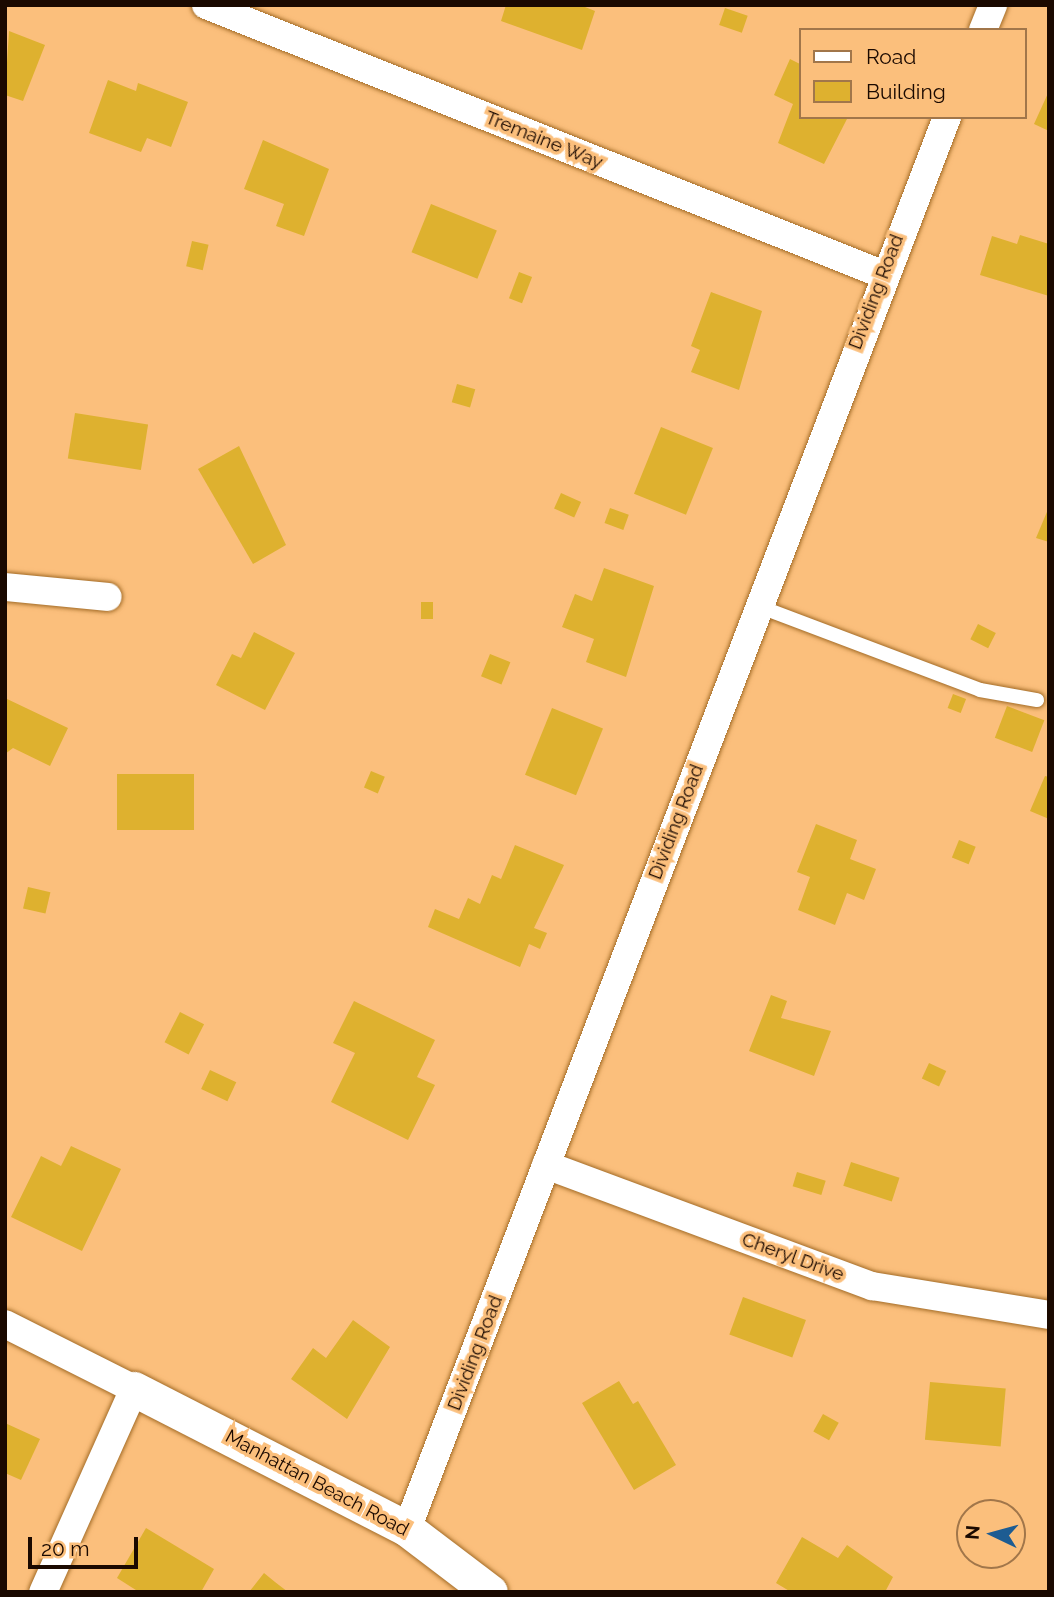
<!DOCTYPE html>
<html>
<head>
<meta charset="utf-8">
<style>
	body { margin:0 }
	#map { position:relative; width:1054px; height:1597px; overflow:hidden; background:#fbbf7c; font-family:Raleway,sans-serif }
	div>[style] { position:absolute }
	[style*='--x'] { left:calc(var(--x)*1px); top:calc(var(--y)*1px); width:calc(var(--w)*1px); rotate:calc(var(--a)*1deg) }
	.building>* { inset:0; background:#deb12f; transform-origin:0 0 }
	.roads { filter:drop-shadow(0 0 2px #a36c27) drop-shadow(0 0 2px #a36c27) }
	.service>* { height:14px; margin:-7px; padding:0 7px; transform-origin:7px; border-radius:7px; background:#fff }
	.minor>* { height:28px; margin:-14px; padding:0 14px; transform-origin:14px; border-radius:14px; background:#fff }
	.tertiary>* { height:35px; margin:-17.5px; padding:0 17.5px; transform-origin:17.5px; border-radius:17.5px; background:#fff }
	span { translate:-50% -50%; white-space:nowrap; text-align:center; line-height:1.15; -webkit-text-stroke:7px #fbbf7c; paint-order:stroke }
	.street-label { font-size:19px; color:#1a0900 }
	.frame { position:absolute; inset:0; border:7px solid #1a0900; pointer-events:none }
	.legend { position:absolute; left:799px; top:28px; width:228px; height:91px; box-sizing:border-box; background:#fbbf7c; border:2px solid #a1764a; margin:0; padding:9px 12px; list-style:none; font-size:21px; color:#1a0900 }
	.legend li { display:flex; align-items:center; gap:14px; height:35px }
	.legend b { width:35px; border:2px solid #a1764a }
	.north { position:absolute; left:956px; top:1499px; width:70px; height:70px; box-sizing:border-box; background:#fbbf7c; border:2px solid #a1764a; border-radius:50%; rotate:275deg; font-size:19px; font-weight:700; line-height:28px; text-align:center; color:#1a0900 }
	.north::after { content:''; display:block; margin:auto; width:24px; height:32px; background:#1d5c92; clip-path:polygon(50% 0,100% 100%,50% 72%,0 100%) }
	.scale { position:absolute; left:28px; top:1537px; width:110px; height:32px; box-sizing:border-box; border:4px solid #1a0900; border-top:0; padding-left:9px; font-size:21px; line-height:24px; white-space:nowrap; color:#1a0900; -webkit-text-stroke:5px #fbbf7c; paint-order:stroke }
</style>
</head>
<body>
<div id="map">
	<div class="building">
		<i style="clip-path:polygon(506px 5px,580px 5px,595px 11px,582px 50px,501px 21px)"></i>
		<i style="left:725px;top:8px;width:24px;height:18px;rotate:19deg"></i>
		<i style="clip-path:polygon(9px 31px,45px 45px,23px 101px,5px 95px)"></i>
		<i style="clip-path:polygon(790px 59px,800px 64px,800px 117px,848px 117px,824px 164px,778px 143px,793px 104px,774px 95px)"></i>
		<i style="clip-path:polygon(108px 80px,136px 91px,138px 83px,188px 102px,171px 147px,147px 138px,141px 152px,89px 133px)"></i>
		<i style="clip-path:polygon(1049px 91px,1049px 131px,1034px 124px)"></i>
		<i style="clip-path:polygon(263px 140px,329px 169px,304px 236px,276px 226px,284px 204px,244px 189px)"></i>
		<i style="left:431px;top:204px;width:71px;height:52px;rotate:22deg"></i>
		<i style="clip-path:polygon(1020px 235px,1049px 244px,1049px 296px,980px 275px,992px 236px,1017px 244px)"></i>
		<i style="left:192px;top:241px;width:17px;height:26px;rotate:13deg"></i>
		<i style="left:519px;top:272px;width:14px;height:28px;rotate:21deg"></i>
		<i style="clip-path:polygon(711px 292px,762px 311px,739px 390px,691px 372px,700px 350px,691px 346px)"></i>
		<i style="left:457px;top:384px;width:19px;height:19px;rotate:16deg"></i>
		<i style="left:75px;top:413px;width:74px;height:46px;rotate:9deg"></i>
		<i style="left:661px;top:427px;width:56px;height:72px;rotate:22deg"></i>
		<i style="clip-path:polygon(239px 446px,286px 545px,253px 564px,198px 469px)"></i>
		<i style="left:561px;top:493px;width:22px;height:17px;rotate:24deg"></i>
		<i style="clip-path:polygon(1049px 507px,1049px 542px,1036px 538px)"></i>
		<i style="left:610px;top:508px;width:20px;height:16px;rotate:20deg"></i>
		<i style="clip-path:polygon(604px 568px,654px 586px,626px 677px,586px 662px,594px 639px,562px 627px,575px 594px,592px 601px)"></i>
		<i style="left:421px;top:602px;width:12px;height:17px"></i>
		<i style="left:978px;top:624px;width:20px;height:17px;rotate:27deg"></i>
		<i style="clip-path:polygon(254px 632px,295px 653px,265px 710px,216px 685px,232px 654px,241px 658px)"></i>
		<i style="left:490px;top:654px;width:22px;height:24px;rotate:22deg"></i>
		<i style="left:953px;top:694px;width:14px;height:15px;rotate:21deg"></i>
		<i style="clip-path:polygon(5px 698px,68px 728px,50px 766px,13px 748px,5px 754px)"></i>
		<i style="left:1007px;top:706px;width:40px;height:34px;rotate:21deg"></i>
		<i style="left:552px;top:708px;width:55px;height:72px;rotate:22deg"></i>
		<i style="left:371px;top:771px;width:15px;height:18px;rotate:23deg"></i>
		<i style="left:117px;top:774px;width:77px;height:56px"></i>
		<i style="clip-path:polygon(1045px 776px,1049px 777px,1049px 819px,1030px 811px)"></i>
		<i style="clip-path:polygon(816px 824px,857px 840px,850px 859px,876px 869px,864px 900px,847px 893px,835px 925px,798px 910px,810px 877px,797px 872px)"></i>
		<i style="left:959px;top:840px;width:18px;height:19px;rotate:22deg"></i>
		<i style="clip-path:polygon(515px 845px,564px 865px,534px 928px,547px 933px,540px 949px,529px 944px,520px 967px,428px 927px,435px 909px,459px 919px,468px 898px,480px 904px,492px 875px,501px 879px)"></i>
		<i style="left:28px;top:887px;width:23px;height:22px;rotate:13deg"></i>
		<i style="clip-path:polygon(771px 995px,787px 1001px,781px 1018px,831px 1031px,814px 1076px,749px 1051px)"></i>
		<i style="clip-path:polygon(354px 1001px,435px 1040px,417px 1077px,435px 1085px,408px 1140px,331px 1102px,355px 1053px,333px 1043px)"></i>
		<i style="left:180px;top:1012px;width:27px;height:34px;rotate:27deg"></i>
		<i style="left:929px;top:1063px;width:19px;height:17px;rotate:25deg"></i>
		<i style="left:210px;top:1070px;width:29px;height:21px;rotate:25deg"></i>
		<i style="clip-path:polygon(71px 1146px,121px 1169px,82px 1251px,11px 1217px,41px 1156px,61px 1166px)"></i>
		<i style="left:851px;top:1162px;width:51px;height:25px;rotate:18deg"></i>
		<i style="left:797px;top:1172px;width:30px;height:15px;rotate:17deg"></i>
		<i style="left:743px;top:1297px;width:67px;height:40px;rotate:20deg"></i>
		<i style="clip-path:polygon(353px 1320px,390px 1347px,347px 1419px,291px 1379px,313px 1348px,326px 1358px)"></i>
		<i style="clip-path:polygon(619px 1381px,633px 1404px,638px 1401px,676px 1465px,634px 1490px,582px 1403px)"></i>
		<i style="left:930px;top:1382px;width:76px;height:58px;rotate:5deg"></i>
		<i style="left:823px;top:1414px;width:18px;height:20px;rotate:29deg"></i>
		<i style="clip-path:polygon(5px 1423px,40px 1439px,21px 1480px,5px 1473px)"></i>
		<i style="clip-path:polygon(146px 1528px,214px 1569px,201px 1592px,139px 1592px,117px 1578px)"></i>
		<i style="clip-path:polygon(802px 1537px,838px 1558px,847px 1545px,893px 1577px,885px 1592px,791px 1592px,776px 1583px)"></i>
		<i style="clip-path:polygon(264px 1573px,275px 1582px,288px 1592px,249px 1592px)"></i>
	</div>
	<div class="roads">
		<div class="service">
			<i style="--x:758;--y:606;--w:237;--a:20.7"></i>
			<i style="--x:980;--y:690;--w:58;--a:10"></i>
		</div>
		<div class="minor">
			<i style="--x:206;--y:5;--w:728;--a:21.7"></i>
			<i style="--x:983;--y:30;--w:27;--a:-68"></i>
			<i style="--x:5;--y:587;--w:103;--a:5.5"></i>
			<i style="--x:546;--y:1165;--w:348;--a:20.4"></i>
			<i style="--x:872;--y:1286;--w:179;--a:9.3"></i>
			<i style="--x:5;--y:1324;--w:144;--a:26.7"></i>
			<i style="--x:134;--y:1389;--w:222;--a:114.1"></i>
			<i style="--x:407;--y:1529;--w:1512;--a:-69.07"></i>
		</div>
		<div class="tertiary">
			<i style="--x:134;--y:1389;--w:307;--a:27.1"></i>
			<i style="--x:407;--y:1529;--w:104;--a:37.2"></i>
		</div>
	</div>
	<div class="street-label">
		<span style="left:544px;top:140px;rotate:22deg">Tremaine Way</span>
		<span style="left:876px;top:292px;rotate:-69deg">Dividing Road</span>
		<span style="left:676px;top:822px;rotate:-69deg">Dividing Road</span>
		<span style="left:793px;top:1257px;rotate:20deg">Cheryl Drive</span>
		<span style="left:475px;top:1353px;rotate:-69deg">Dividing Road</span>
		<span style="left:317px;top:1483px;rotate:28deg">Manhattan Beach Road</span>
	</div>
	<div class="frame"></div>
	<ul class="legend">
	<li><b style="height:9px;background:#fff"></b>Road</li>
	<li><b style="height:19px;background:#deb12f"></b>Building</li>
	</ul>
	<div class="north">N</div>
	<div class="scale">20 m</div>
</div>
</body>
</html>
